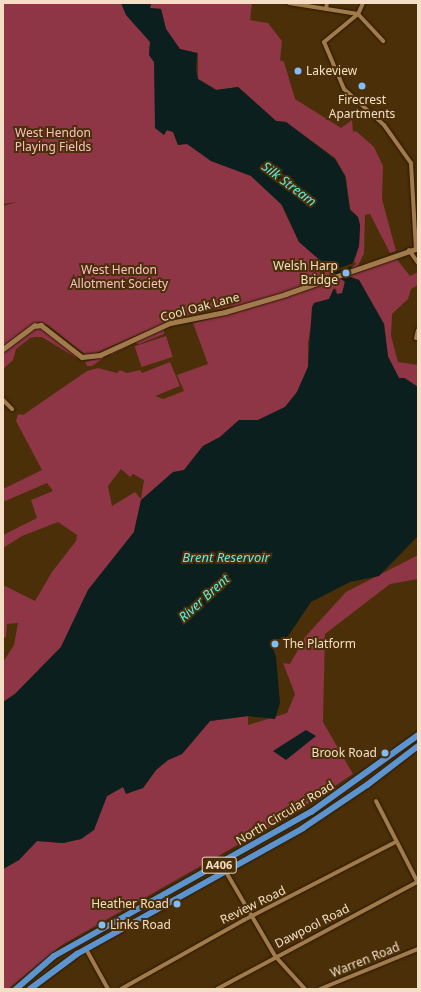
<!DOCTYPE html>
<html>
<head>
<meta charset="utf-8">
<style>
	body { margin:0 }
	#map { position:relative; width:421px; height:992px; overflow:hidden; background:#4a2f08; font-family:"Noto Sans",sans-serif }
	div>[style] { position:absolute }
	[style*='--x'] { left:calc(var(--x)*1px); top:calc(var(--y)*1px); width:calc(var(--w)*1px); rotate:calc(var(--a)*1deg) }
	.green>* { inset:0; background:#8e3546; transform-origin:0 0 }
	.water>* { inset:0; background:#0a1f1e }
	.pier>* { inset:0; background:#4a2f08 }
	.roads { filter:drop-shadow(0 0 1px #2b1801) drop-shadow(0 0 1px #2b1801) }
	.minor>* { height:4px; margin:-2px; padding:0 2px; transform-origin:2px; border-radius:2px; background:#a17b4b }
	.tertiary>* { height:4.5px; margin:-2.25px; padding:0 2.25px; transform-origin:2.25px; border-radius:2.25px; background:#a17b4b }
	.trunk>* { height:6px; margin:-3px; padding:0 3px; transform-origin:3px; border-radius:3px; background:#5c94cf }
	.dots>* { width:11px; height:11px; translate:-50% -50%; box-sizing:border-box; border:2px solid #4a2f08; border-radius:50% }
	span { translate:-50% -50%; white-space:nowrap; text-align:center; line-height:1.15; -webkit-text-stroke:4px #4a2f08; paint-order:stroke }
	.shield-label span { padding:1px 3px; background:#4a2f08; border:1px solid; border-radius:3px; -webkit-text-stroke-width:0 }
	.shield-label { font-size:11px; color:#f4dfc6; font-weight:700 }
	.poi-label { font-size:12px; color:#f4dfc6 }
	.left { translate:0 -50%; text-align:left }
	.right { translate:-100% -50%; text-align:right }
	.park-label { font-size:12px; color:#f8c0c5 }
	.street-label { font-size:12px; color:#f4dfc6 }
	.water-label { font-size:13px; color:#55f2ec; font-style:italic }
	.frame { position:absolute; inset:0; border:4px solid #f4dfc6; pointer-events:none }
</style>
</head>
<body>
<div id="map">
	<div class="green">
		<i style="clip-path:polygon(evenodd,3px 3px,122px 3px,150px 42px,149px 55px,155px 63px,155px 127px,164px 135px,166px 130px,173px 132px,178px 145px,187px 143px,211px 161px,250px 175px,281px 204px,299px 242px,345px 281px,343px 293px,337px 295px,336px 288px,329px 299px,315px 303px,308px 342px,308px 367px,297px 392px,285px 407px,258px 420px,239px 420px,220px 437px,203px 446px,184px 470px,141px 500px,134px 532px,88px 590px,61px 647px,15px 694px,3px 702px,3px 662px,14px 645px,18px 623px,7px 624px,6px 637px,3px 638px,3px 585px,35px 601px,52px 572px,76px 541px,77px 535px,58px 522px,22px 536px,3px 548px,3px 535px,37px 518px,31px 500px,53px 491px,47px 483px,3px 502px,3px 489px,42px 470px,16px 421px,18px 414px,23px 415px,87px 371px,98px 368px,117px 373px,120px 370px,127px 373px,140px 370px,142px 373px,170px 362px,180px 386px,155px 396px,163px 399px,184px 391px,177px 375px,208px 364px,193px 323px,235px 313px,233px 306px,174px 319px,96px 353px,86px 355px,48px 325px,39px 322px,3px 347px,3px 206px,17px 202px,3px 204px,3px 3px,121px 469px,130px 477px,133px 474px,144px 480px,141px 499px,135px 492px,112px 506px,108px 486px,121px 469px)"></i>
		<i style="clip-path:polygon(151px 3px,252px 3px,250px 20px,268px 23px,282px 41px,280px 60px,284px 62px,295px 99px,341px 128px,352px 120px,353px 132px,356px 131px,374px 147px,383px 166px,382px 199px,396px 251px,390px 253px,370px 214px,365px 215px,364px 253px,358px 266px,352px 269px,359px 246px,360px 225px,358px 217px,350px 209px,346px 177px,335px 158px,286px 122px,276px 121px,238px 87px,217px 90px,198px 79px,198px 53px,179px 49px,166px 29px,161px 9px,150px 8px)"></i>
		<i style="clip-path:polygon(395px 257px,410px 276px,418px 272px,418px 285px,411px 289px,408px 299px,392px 314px,391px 336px,398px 362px,418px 365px,418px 387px,405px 378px,399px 378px,388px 356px,384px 324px,359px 280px,348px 277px)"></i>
		<i style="clip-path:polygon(38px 327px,79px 355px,78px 359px,42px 337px,35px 337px,30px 338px,16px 349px,13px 360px,3px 369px,3px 353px)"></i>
		<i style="clip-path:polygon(164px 329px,164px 334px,139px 344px,135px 343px,111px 355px,110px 352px)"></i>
		<i style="left:166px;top:336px;width:22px;height:33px;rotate:72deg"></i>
		<i style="clip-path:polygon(105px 357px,92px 366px,87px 366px,85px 362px)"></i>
		<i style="clip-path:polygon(418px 555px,418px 579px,390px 584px,325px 634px,323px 722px,353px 774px,294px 813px,62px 945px,8px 989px,3px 989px,3px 869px,19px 860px,37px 841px,63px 843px,81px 839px,93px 830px,107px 796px,123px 787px,143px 788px,156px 770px,168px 760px,182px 754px,210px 721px,248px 716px,248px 725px,287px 713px,295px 694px,283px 663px,290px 664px,305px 637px,346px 592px)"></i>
	</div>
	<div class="water">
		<i style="clip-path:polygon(121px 3px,151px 3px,150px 8px,161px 9px,166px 29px,180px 49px,197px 53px,196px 70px,198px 79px,216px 90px,238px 87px,276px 121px,286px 122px,335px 159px,345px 176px,350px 210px,358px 217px,360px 225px,359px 246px,348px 276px,359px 280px,384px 324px,388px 357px,399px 378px,404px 378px,418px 387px,418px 536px,379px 576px,350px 582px,311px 602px,286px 639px,276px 639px,271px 642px,276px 657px,280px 703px,275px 719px,248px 716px,210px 721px,182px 754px,168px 760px,156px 770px,143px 788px,126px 794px,123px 787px,107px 796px,94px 830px,81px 839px,63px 843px,37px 841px,19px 860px,3px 869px,3px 702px,15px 694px,61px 647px,88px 590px,134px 532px,141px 500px,173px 472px,184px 470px,203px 446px,220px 437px,239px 420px,258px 420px,285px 407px,297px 392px,308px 367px,312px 307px,314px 303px,329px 299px,334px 288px,337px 294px,342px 293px,345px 282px,299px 242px,282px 205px,251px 176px,211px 161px,187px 144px,178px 145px,173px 132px,167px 130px,164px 135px,155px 128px,154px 62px,149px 55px,150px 42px,126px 15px)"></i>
		<i style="clip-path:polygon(306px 730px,316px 736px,286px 760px,273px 751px)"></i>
	</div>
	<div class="pier">
		<i style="clip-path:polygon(356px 262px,355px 265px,331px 273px,329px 272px)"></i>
	</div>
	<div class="roads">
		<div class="minor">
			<i style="--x:289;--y:3;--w:70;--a:9.1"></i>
			<i style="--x:363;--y:3;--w:12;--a:114"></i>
			<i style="--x:358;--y:14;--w:37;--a:47"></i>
			<i style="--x:326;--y:9;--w:6;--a:-81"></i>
			<i style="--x:358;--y:14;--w:44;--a:140.5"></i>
			<i style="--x:324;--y:42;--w:51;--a:66.9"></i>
			<i style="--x:344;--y:89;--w:54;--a:42"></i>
			<i style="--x:384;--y:125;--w:47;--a:54.6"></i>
			<i style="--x:411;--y:163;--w:86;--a:86.7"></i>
			<i style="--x:409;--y:250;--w:16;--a:55"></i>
			<i style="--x:416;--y:338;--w:8;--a:-76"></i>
			<i style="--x:3;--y:400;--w:13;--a:45"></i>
			<i style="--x:376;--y:801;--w:92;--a:62.9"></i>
			<i style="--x:226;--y:872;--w:97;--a:59.7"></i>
			<i style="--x:275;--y:956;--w:45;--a:47.7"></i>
			<i style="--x:86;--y:949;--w:46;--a:61.2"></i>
			<i style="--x:121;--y:989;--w:141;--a:-29.3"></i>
			<i style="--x:244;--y:920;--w:171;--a:-27.2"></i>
			<i style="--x:217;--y:989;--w:227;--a:-28.1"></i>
			<i style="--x:320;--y:989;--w:106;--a:-22.2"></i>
		</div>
		<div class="tertiary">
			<i style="--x:3;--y:349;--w:39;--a:-37"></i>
			<i style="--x:34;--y:326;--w:7;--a:-8"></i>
			<i style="--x:41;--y:325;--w:52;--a:38"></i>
			<i style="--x:82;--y:357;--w:18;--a:-6"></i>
			<i style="--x:100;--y:355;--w:77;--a:-24.6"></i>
			<i style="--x:170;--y:323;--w:56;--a:-11.3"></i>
			<i style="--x:225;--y:312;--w:64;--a:-16.4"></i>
			<i style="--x:286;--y:294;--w:140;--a:-19.2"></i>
		</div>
		<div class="trunk">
			<i style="--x:16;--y:989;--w:50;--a:-41"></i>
			<i style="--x:54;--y:956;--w:295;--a:-29.3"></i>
			<i style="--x:311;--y:812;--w:132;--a:-35.7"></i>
			<i style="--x:30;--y:989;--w:59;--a:-36.7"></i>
			<i style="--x:77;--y:954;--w:259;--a:-29.1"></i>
			<i style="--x:303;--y:828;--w:77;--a:-33.9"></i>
			<i style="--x:367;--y:785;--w:64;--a:-37.4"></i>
		</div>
	</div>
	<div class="dots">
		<i style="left:298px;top:71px;background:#83bcfb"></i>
		<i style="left:362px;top:86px;background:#83bcfb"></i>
		<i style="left:346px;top:273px;background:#83bcfb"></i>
		<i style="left:275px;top:644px;background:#83bcfb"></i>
		<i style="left:385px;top:753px;background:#83bcfb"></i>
		<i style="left:177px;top:904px;background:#83bcfb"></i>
		<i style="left:102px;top:925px;background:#83bcfb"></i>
	</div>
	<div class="shield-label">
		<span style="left:219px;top:865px">A406</span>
	</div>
	<div class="poi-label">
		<span class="left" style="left:306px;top:71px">Lakeview</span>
		<span style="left:362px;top:107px">Firecrest<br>Apartments</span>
		<span class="right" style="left:338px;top:273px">Welsh Harp<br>Bridge</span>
		<span class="left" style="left:283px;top:644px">The Platform</span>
		<span class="right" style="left:377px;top:753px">Brook Road</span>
		<span class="right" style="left:169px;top:904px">Heather Road</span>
		<span class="left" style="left:110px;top:925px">Links Road</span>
	</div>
	<div class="park-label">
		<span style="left:53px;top:140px">West Hendon<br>Playing Fields</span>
		<span style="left:119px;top:277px">West Hendon<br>Allotment Society</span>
	</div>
	<div class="street-label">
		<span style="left:200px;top:307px;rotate:-15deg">Cool Oak Lane</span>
		<span style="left:285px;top:813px;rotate:-31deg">North Circular Road</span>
		<span style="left:253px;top:905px;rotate:-26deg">Review Road</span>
		<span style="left:312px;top:926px;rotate:-27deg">Dawpool Road</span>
		<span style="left:365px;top:960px;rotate:-22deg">Warren Road</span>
	</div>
	<div class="water-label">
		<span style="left:289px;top:184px;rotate:37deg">Silk Stream</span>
		<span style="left:226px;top:557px">Brent Reservoir</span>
		<span style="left:204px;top:598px;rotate:-42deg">River Brent</span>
	</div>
	<div class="frame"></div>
</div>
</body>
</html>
